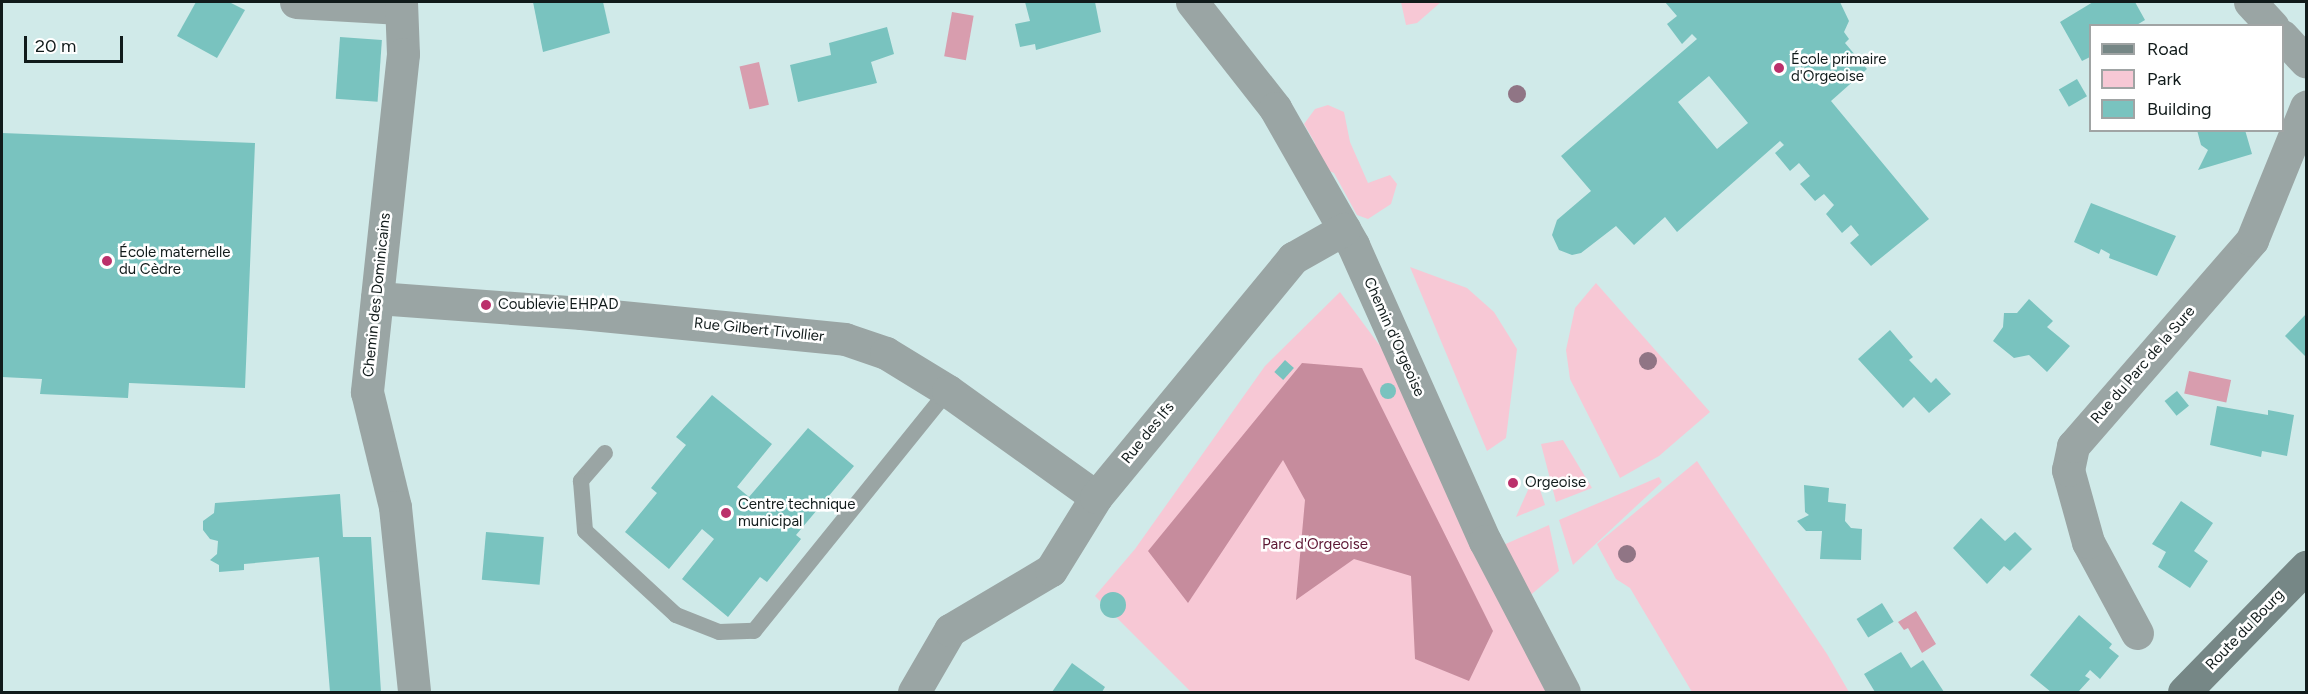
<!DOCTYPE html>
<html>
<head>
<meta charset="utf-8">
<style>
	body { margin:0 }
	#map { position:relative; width:2308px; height:694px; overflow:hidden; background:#d0eae9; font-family:Figtree,sans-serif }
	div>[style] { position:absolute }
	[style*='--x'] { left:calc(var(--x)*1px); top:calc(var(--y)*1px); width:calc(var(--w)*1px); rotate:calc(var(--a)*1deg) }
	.green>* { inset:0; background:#f7c8d5 }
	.forest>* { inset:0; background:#c68c9d }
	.water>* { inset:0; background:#d89dae; transform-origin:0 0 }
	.building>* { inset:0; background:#79c3bf; transform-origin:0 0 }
	.round { border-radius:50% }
	.service>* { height:16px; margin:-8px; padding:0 8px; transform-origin:8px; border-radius:8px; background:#9aa5a4 }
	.minor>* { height:33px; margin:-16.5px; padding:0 16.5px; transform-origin:16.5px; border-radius:16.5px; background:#9aa5a4 }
	.secondary>* { height:33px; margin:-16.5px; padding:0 16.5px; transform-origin:16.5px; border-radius:16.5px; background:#768786 }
	.trees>* { width:18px; height:18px; margin:-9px; border-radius:50%; background:#907585 }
	.dots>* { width:16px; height:16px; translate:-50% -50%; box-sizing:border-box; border:3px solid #fff; border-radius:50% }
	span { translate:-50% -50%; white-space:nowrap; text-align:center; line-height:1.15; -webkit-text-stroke:5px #fff; paint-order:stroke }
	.poi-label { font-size:15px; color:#111b1b }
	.left { translate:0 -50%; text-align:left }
	.street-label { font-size:15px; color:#111b1b }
	.park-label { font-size:15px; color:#5c1633 }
	.frame { position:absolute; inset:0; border:3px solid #111b1b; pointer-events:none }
	.legend { position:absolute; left:2089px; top:24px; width:195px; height:108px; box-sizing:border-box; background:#fff; border:2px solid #a0a4a4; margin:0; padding:8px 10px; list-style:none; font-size:18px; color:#111b1b }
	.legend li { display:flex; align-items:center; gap:12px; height:30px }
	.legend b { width:30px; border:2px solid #a0a4a4 }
	.scale { position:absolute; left:24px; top:36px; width:99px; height:27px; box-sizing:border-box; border:3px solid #111b1b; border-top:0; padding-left:8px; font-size:18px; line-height:21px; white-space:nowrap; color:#111b1b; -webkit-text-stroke:4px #fff; paint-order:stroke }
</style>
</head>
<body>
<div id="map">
	<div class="green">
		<i style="clip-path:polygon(1401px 2px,1441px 2px,1417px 23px,1406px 25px)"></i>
		<i style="clip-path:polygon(1328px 105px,1344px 112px,1350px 142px,1368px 183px,1390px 175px,1397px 184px,1391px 204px,1368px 219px,1357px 215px,1334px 173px,1322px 168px,1313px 151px,1315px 143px,1304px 124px,1315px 109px)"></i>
		<i style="clip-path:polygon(1410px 267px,1467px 288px,1494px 312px,1517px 349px,1506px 438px,1487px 451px)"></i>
		<i style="clip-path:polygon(1596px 283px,1710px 412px,1659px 456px,1620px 478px,1570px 379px,1566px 350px,1575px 308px)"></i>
		<i style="clip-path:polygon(1340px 292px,1386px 354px,1552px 692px,1191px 692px,1095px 596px,1135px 549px,1265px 366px)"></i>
		<i style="clip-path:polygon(1563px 440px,1592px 488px,1556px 502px,1541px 444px)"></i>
		<i style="clip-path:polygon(1697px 461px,1827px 654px,1849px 692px,1692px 692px,1630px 588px,1616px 579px,1597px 544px)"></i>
		<i style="clip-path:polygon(1535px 474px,1545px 505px,1516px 517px)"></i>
		<i style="clip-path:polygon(1659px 477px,1662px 482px,1573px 565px,1559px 520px)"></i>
		<i style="clip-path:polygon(1549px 525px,1559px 571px,1527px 598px,1501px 546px)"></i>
	</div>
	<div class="forest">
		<i style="clip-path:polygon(1302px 363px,1362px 368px,1493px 631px,1469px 681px,1415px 659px,1411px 576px,1354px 559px,1296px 600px,1305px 500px,1283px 460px,1188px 603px,1148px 551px)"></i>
	</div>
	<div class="water">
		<i style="left:952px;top:12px;width:22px;height:45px;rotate:10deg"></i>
		<i style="left:759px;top:62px;width:44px;height:20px;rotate:77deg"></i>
		<i style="left:2189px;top:371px;width:43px;height:23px;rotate:12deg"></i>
		<i style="clip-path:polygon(1916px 611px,1936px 644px,1922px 653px,1908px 628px,1904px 630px,1898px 622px)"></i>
	</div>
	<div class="building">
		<i style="clip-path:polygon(196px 2px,229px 2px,245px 10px,217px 58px,177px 36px)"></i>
		<i style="clip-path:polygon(533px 2px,603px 2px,610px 33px,543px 52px)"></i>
		<i style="clip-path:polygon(1025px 2px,1095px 2px,1101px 32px,1036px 50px,1035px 44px,1020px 47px,1015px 24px,1030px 21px)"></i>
		<i style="clip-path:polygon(evenodd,1665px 2px,1840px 2px,1849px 21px,1844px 32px,1849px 39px,1845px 43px,1867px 69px,1831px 101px,1929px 219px,1871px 266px,1850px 243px,1859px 235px,1851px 225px,1842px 233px,1826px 214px,1834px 205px,1824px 194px,1815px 201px,1800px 184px,1810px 176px,1799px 163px,1790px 171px,1775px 153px,1784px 145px,1780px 141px,1677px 232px,1665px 217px,1634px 245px,1616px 226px,1581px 253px,1572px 255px,1559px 250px,1552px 235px,1557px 220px,1591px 191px,1561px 156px,1697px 39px,1692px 34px,1682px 44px,1667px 24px,1677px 16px,1665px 2px,1709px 76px,1748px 123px,1717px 149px,1678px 102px,1709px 76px)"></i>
		<i style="clip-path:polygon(2093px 2px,2135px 2px,2145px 20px,2135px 26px,2090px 26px,2090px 57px,2082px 61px,2060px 22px)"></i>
		<i style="clip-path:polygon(887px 27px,894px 54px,871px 62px,877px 83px,798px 102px,790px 65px,831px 55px,829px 43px)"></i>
		<i style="left:340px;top:37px;width:42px;height:62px;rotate:4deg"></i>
		<i style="left:2077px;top:79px;width:20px;height:21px;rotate:60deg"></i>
		<i style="clip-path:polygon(2197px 130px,2245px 130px,2252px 154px,2198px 170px,2208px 150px,2201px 145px)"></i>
		<i style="clip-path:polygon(2px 133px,255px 143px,245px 388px,129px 383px,128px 398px,40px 394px,42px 379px,2px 377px)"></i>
		<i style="clip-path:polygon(2091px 203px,2176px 236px,2157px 276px,2109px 258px,2110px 254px,2101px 249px,2099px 254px,2074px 242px)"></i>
		<i style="clip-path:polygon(2029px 299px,2053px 321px,2047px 327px,2070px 346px,2047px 372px,2029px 355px,2014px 358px,1993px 341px,2003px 327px,2004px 313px,2017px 313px)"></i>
		<i style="clip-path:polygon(2306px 314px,2306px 357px,2285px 336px)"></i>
		<i style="clip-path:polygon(1890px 330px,1913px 357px,1909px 360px,1931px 383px,1936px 378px,1951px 394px,1929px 413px,1914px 397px,1903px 408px,1858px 359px)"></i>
		<i style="left:1285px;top:360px;width:12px;height:16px;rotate:42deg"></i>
		<i class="round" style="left:1380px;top:383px;width:16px;height:16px"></i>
		<i style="left:2177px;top:391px;width:19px;height:16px;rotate:51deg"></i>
		<i style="clip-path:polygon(712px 395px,772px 444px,737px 487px,749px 497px,808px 428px,854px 466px,796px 535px,801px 539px,767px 582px,760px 577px,728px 617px,682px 579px,714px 539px,702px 529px,669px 569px,625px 532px,657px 493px,651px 488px,686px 445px,676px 437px)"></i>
		<i style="clip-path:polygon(2217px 406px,2268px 415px,2268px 410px,2294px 415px,2287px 456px,2262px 451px,2261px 457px,2210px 445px)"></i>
		<i style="clip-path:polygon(1804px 485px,1829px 488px,1828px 502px,1846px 504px,1845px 521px,1851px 528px,1862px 529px,1861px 560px,1820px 559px,1822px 531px,1806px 531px,1797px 521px,1809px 515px,1805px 512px)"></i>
		<i style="clip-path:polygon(340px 494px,343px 537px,371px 537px,381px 692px,330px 692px,319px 557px,244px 564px,244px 570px,219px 572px,219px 565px,210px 560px,217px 554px,218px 541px,210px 539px,203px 530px,203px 521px,214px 513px,215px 503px)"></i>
		<i style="clip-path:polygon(2181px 501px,2213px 523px,2194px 551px,2208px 561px,2190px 588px,2158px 567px,2166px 552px,2152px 544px)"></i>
		<i style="clip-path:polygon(1981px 518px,2005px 541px,2015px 532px,2032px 549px,2010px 571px,2004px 566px,1987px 584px,1953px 548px)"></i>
		<i style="left:486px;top:532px;width:58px;height:48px;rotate:5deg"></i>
		<i class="round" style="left:1100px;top:592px;width:26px;height:26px"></i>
		<i style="left:1882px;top:603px;width:22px;height:30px;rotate:58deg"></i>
		<i style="clip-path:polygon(2079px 615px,2112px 644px,2109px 648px,2119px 656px,2100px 679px,2090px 670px,2085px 676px,2090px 679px,2078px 692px,2051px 692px,2030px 675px)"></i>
		<i style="clip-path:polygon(1901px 652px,1911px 668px,1923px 660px,1944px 692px,1875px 692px,1864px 674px)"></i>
		<i style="clip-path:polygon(1072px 663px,1105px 687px,1102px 692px,1052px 692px)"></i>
	</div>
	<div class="service">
		<i style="--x:605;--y:453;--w:37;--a:131"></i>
		<i style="--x:581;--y:481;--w:50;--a:85.4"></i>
		<i style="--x:585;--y:531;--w:124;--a:42.7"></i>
		<i style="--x:676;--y:615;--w:46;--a:21.6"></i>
		<i style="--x:719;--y:632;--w:35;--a:-2"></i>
		<i style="--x:754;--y:631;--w:309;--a:-51.1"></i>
	</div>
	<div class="minor">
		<i style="--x:296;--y:2;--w:105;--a:3.3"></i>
		<i style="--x:401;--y:2;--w:52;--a:87.8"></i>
		<i style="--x:403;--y:54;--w:340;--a:96.1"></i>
		<i style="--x:367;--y:392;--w:118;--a:76.3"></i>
		<i style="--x:395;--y:507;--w:186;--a:84.1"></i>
		<i style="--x:1192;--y:2;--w:135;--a:51.9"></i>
		<i style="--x:1275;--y:108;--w:158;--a:60.3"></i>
		<i style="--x:1353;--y:245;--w:324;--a:66"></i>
		<i style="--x:1485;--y:541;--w:170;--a:62.4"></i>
		<i style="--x:2250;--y:2;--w:33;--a:47"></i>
		<i style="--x:2282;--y:36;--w:35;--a:47"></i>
		<i style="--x:377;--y:298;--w:205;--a:4.2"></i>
		<i style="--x:581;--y:313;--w:265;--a:5.6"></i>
		<i style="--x:845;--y:339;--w:43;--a:18.9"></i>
		<i style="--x:886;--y:353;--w:73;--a:31.5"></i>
		<i style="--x:948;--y:391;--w:182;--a:35.6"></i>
		<i style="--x:2137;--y:633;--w:103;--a:-118.3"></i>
		<i style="--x:2088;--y:542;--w:75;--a:-105.5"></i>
		<i style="--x:2068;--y:470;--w:25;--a:-78"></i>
		<i style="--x:2073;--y:446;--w:273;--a:-49"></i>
		<i style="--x:2252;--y:240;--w:144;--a:-67.9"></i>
		<i style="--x:914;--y:692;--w:72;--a:-59.9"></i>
		<i style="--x:950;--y:630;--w:117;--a:-30.7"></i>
		<i style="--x:1051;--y:570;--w:86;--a:-58.3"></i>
		<i style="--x:1096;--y:497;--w:310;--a:-50.5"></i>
		<i style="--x:1293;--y:258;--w:59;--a:-29.6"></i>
	</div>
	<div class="secondary">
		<i style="--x:2184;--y:692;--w:175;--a:-45.7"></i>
	</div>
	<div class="trees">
		<i style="left:1517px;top:94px"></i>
		<i style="left:1648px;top:361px"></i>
		<i style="left:1627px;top:554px"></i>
	</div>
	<div class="dots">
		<i style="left:1779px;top:68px;background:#bb306b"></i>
		<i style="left:107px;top:261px;background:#bb306b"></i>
		<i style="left:486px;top:305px;background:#bb306b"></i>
		<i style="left:1513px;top:483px;background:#bb306b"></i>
		<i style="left:726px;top:513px;background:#bb306b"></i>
	</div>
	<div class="poi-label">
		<span class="left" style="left:1791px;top:68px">École primaire<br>d'Orgeoise</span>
		<span class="left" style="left:119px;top:261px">École maternelle<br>du Cèdre</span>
		<span class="left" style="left:498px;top:305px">Coublevie EHPAD</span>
		<span class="left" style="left:1525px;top:483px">Orgeoise</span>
		<span class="left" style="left:738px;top:513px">Centre technique<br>municipal</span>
	</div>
	<div class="street-label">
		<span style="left:377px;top:295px;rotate:-84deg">Chemin des Dominicains</span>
		<span style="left:759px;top:330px;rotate:6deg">Rue Gilbert Tivollier</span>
		<span style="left:1394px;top:337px;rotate:66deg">Chemin d'Orgeoise</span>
		<span style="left:2143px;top:365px;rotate:-49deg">Rue du Parc de la Sure</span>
		<span style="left:1148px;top:433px;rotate:-51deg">Rue des Ifs</span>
		<span style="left:2245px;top:630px;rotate:-46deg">Route du Bourg</span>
	</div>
	<div class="park-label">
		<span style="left:1315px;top:545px">Parc d'Orgeoise</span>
	</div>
	<div class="frame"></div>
	<ul class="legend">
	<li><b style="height:8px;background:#768786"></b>Road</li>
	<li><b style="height:16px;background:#f7c8d5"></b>Park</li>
	<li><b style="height:16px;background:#79c3bf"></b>Building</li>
	</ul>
	<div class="scale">20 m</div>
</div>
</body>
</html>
